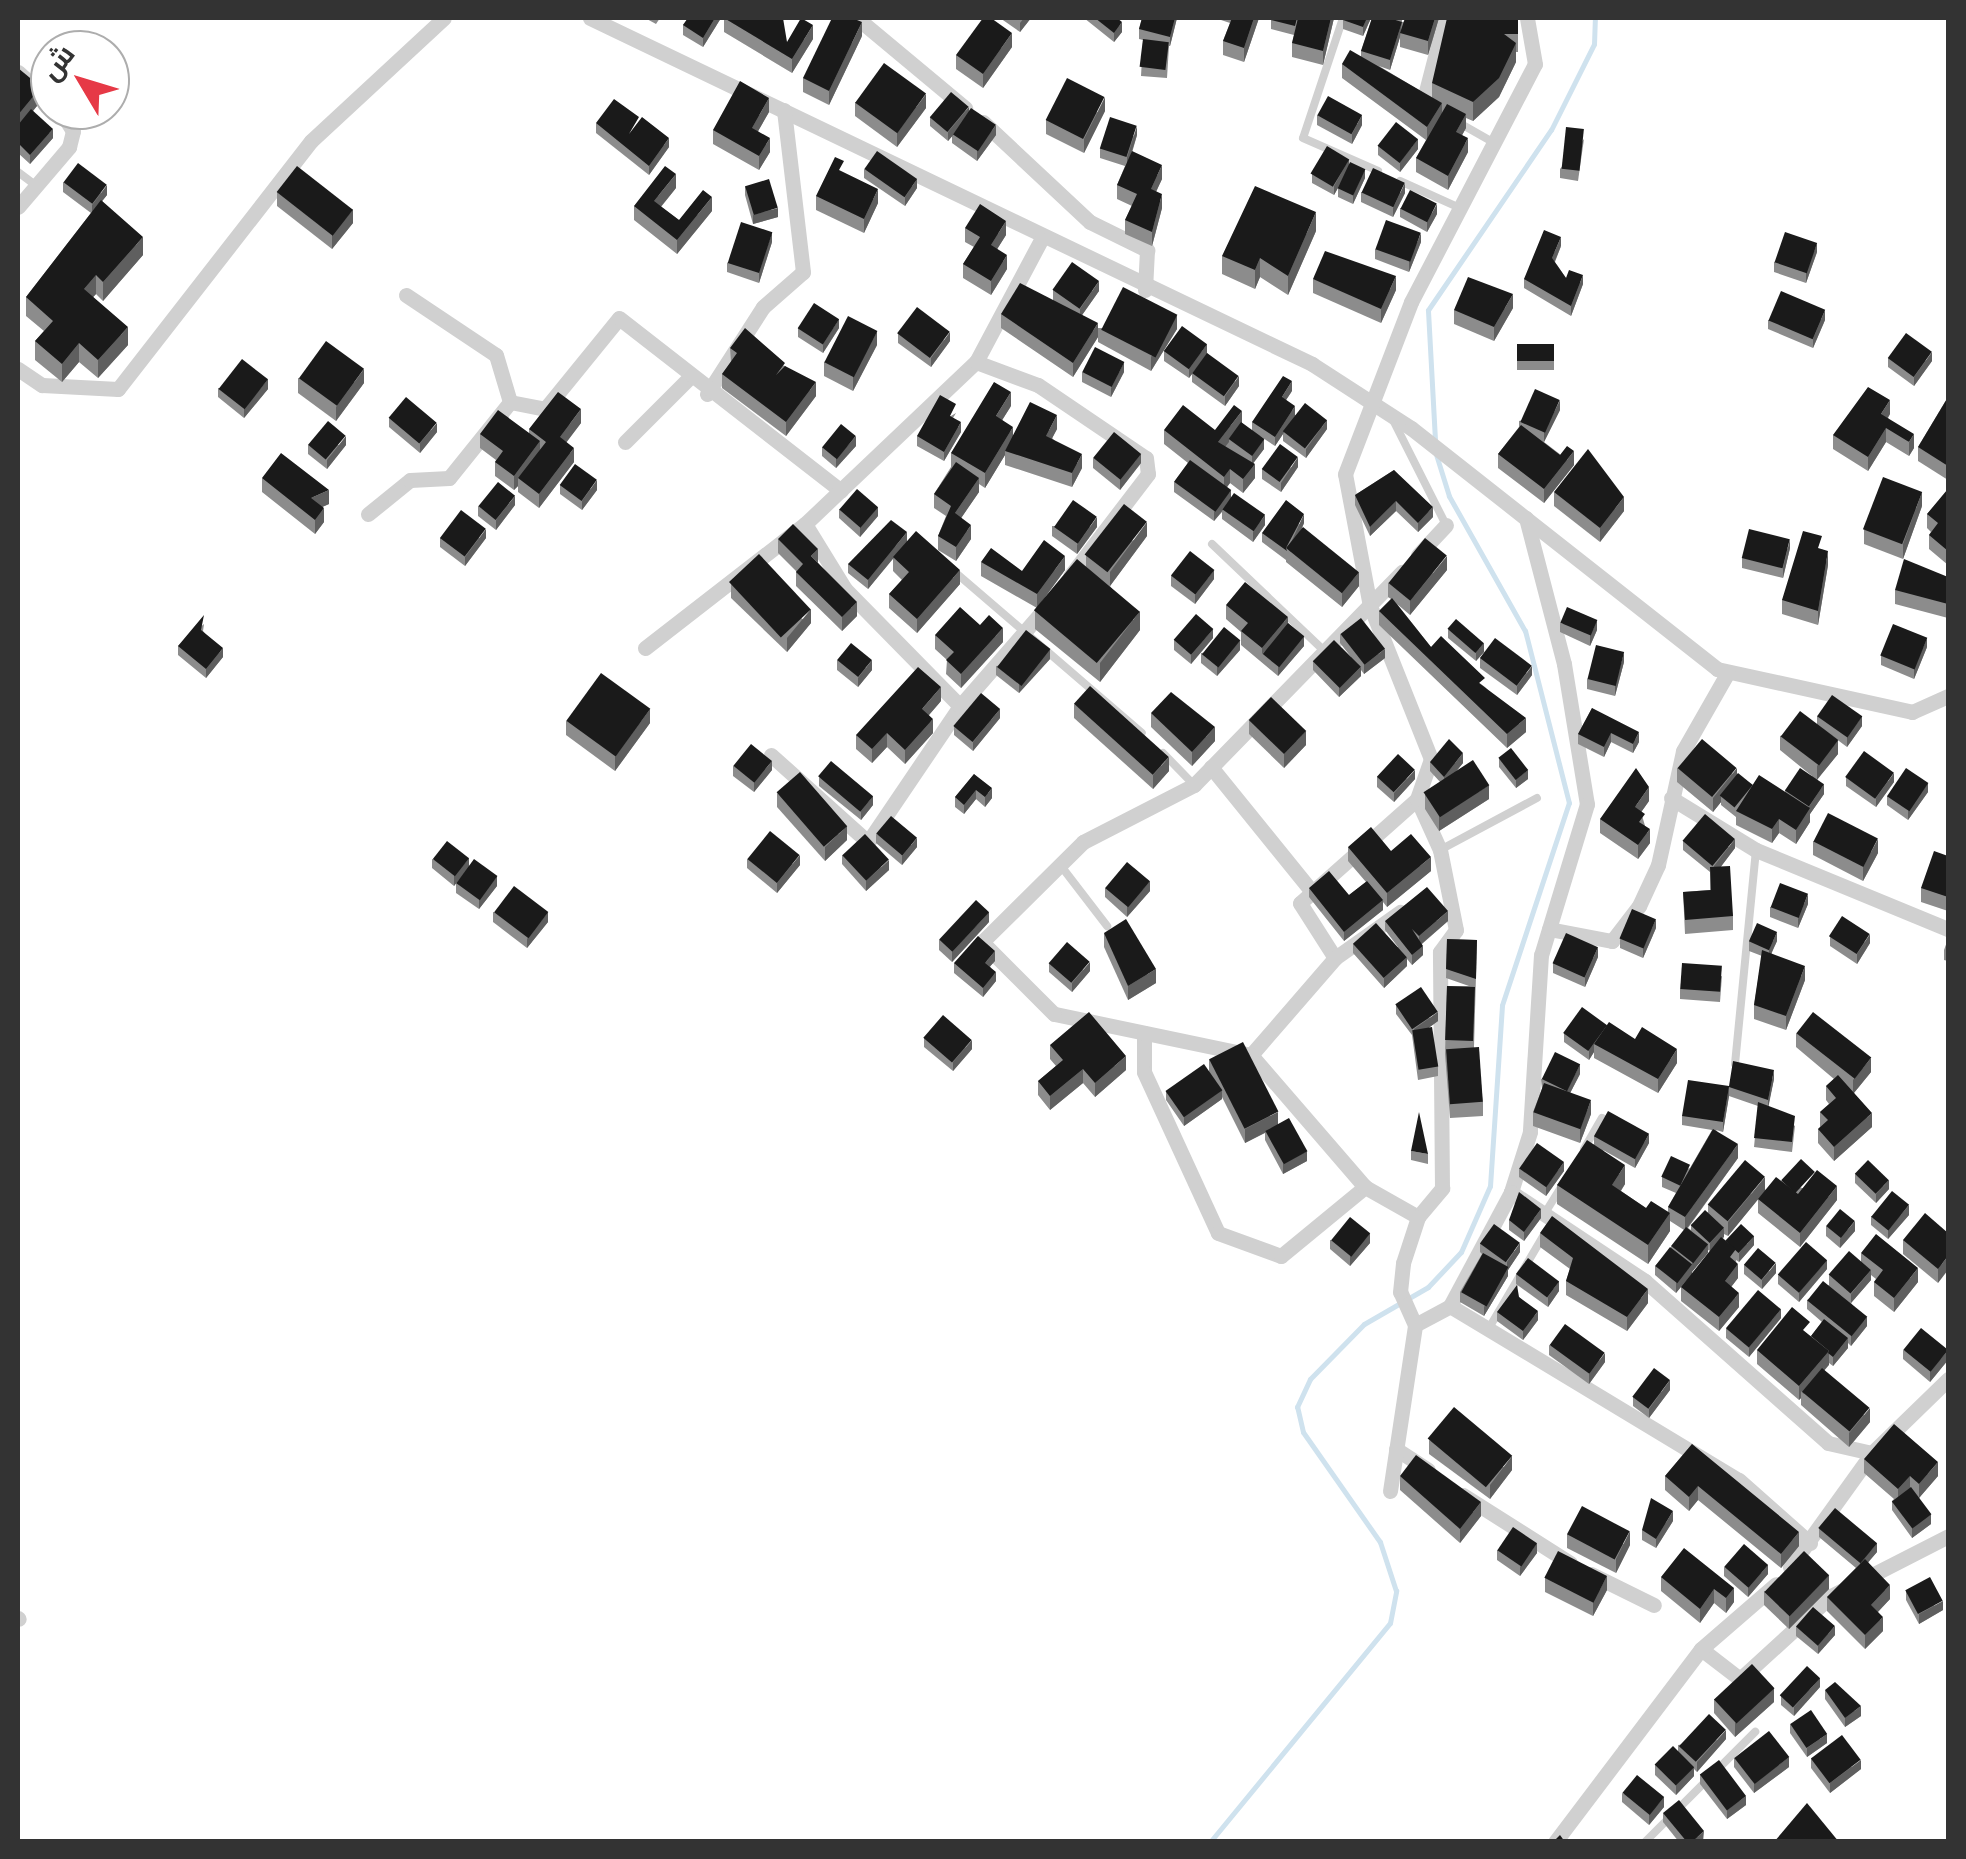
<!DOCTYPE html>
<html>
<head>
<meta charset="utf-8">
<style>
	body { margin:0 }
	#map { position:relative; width:1966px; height:1859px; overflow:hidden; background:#fff; font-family:Helvetica,Cairo,sans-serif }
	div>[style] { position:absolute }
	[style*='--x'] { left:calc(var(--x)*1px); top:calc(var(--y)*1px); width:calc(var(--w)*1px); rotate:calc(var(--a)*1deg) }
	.stream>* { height:5px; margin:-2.5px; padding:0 2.5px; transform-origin:2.5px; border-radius:2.5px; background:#cfe2ee }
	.lane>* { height:8px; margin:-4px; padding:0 4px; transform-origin:4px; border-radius:4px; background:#d0d0d0 }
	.street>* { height:15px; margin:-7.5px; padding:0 7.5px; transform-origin:7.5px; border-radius:7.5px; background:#d0d0d0 }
	.wall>* { inset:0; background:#8c8c8c; transform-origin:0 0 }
	.shaded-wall>* { inset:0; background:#5f5f5f }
	.building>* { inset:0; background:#1a1a1a; transform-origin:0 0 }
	span { translate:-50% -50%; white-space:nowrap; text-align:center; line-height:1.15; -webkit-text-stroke:10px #fff; paint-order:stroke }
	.frame { position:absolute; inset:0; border:20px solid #333; pointer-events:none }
	.north { position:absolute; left:30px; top:30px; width:100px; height:100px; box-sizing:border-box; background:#fff; border:2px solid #adadad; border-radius:50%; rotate:308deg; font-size:28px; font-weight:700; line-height:40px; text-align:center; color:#333 }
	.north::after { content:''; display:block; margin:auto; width:35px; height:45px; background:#e63946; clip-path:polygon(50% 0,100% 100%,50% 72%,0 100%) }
</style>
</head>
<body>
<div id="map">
	<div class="stream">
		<i style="--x:1435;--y:440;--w:130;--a:-93.1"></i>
		<i style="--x:1428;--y:310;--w:218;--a:-55.7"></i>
		<i style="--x:1551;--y:130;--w:96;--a:-63.4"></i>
		<i style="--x:1594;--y:44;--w:26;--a:-88"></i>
		<i style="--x:1210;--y:1842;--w:283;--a:-50.6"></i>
		<i style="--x:1390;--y:1623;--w:33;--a:-79"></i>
		<i style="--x:1396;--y:1591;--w:52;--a:-108.1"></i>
		<i style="--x:1380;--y:1542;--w:134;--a:-125"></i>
		<i style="--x:1303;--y:1432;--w:26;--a:-103"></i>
		<i style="--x:1297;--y:1407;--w:31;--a:-65"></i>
		<i style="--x:1310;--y:1379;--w:77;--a:-45.5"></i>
		<i style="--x:1364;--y:1324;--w:74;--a:-30"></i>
		<i style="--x:1428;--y:1287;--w:48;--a:-46.7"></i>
		<i style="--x:1461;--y:1252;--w:72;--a:-66.3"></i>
		<i style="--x:1490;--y:1186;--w:181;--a:-86.2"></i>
		<i style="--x:1502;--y:1005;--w:213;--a:-71.7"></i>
		<i style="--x:1569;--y:803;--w:178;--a:-104.3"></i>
		<i style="--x:1525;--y:631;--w:155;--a:-119.4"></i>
		<i style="--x:1449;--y:496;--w:47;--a:-107.3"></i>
	</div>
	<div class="lane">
		<i style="--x:1343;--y:18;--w:126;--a:108.4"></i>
		<i style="--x:1303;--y:138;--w:82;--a:23.7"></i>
		<i style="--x:1461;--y:124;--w:40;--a:29.7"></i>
		<i style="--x:18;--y:172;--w:25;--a:37"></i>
		<i style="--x:1400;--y:181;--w:66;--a:24.2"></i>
		<i style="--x:1392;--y:418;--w:120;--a:63.2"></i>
		<i style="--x:1212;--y:544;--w:149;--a:43.6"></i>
		<i style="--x:956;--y:573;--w:245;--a:40.7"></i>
		<i style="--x:1163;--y:753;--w:45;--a:45.9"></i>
		<i style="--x:1440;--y:850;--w:110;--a:-28.2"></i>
		<i style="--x:1061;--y:866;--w:76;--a:52.5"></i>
		<i style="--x:1735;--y:1064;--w:215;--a:-84.4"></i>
		<i style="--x:1584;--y:1149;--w:36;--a:-60"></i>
		<i style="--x:1545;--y:1213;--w:31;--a:-58"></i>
		<i style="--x:1489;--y:1328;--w:110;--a:-59.5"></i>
		<i style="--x:1645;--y:1842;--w:156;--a:-45"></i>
	</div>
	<div class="street">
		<i style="--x:590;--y:18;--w:801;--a:25.6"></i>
		<i style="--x:1312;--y:364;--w:118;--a:32.9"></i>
		<i style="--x:1411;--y:428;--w:390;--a:38.2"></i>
		<i style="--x:1717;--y:669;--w:200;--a:12.4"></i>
		<i style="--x:1912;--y:712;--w:39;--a:-24"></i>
		<i style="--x:857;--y:18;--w:141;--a:39.8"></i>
		<i style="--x:18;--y:72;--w:43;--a:42.2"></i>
		<i style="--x:1423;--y:103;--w:88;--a:-75.5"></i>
		<i style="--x:983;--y:122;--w:146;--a:43.1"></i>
		<i style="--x:1090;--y:222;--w:64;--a:26.2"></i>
		<i style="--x:1147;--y:250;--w:40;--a:92.9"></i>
		<i style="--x:18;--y:207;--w:79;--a:-49.6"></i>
		<i style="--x:69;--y:147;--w:16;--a:-76"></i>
		<i style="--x:73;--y:131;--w:25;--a:-122"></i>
		<i style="--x:406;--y:295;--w:108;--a:33.7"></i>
		<i style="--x:496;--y:355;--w:49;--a:73.4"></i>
		<i style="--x:976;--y:362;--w:66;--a:20.4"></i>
		<i style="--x:1038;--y:385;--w:130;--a:34.1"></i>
		<i style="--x:1146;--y:458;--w:16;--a:83"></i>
		<i style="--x:1148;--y:474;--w:128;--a:127.4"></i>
		<i style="--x:18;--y:369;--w:29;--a:34"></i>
		<i style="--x:42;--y:385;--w:76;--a:3"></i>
		<i style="--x:118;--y:389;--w:314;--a:-52.1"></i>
		<i style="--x:311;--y:141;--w:181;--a:-42.8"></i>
		<i style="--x:707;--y:394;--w:103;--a:-57.2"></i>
		<i style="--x:763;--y:307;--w:53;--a:-41.2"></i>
		<i style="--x:803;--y:272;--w:163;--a:-96.7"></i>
		<i style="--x:625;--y:442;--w:93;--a:-45"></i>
		<i style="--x:368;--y:514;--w:54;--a:-39"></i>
		<i style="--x:410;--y:480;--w:39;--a:-3"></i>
		<i style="--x:449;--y:478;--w:97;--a:-51.2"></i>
		<i style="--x:510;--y:402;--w:36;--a:11"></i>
		<i style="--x:545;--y:409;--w:117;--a:-50.9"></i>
		<i style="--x:619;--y:318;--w:281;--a:37.9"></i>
		<i style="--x:1526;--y:518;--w:151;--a:75.4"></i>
		<i style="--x:1564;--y:664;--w:142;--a:80.7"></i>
		<i style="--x:1587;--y:804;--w:158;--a:106.9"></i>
		<i style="--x:1541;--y:955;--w:177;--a:93.6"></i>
		<i style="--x:1530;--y:1132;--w:63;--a:107.6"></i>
		<i style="--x:1511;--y:1192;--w:161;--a:33.6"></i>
		<i style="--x:1645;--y:1281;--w:244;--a:41.5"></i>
		<i style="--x:1828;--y:1443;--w:45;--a:12.8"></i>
		<i style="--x:805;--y:524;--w:76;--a:58.4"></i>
		<i style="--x:845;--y:589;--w:164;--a:45.5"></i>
		<i style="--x:1418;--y:555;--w:41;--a:-47"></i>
		<i style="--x:645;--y:648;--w:202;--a:-37.8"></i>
		<i style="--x:805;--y:524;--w:236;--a:-43.5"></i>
		<i style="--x:976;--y:362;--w:138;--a:-62"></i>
		<i style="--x:771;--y:755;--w:130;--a:41.9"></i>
		<i style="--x:868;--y:842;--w:164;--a:-55.9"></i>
		<i style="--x:960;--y:706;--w:133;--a:-49"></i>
		<i style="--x:1211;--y:767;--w:156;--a:51"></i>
		<i style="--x:1671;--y:798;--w:100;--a:31.5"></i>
		<i style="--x:1756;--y:850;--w:208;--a:22.4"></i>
		<i style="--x:1549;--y:929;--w:64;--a:10.8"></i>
		<i style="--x:1612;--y:941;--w:44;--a:-52.4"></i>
		<i style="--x:1639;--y:906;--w:45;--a:-65.1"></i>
		<i style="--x:1658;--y:865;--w:117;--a:-77.6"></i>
		<i style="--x:1683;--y:751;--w:91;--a:-60.3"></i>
		<i style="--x:1335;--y:958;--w:65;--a:-122.5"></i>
		<i style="--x:1300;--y:903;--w:157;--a:-41.6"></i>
		<i style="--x:1144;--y:1033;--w:39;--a:90"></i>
		<i style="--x:1144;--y:1072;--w:177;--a:65.3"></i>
		<i style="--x:1218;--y:1233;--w:67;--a:20.1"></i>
		<i style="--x:1281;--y:1256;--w:109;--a:-39.4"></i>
		<i style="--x:1365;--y:1187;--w:174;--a:-130.8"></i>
		<i style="--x:1251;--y:1055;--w:128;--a:-49.1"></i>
		<i style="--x:1335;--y:958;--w:80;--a:-35.3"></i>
		<i style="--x:1251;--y:1055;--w:201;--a:-168.2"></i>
		<i style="--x:1054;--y:1014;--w:102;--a:-135"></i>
		<i style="--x:982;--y:942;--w:142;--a:-44.7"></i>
		<i style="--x:1083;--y:842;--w:125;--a:-27.2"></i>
		<i style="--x:1194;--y:785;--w:298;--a:-45.7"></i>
		<i style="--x:1365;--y:1187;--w:61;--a:29.5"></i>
		<i style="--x:1418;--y:1217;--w:38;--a:-50"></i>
		<i style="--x:1442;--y:1188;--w:236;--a:-90.5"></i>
		<i style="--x:1440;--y:952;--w:27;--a:-54"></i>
		<i style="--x:1456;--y:930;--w:82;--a:-101.3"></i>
		<i style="--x:1440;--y:850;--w:56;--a:-114.3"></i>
		<i style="--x:1417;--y:799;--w:42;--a:-70.7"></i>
		<i style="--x:1431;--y:759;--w:165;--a:-111.7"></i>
		<i style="--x:1370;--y:606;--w:134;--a:-100.7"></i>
		<i style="--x:1345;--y:474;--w:184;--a:-69"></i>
		<i style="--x:1411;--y:302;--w:268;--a:-62.5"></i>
		<i style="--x:1535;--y:64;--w:47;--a:-99.9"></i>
		<i style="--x:1450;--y:1306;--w:337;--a:31.1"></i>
		<i style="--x:1739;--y:1480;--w:95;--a:41.6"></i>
		<i style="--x:1415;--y:1325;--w:40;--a:-28"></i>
		<i style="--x:1450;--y:1306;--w:129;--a:-61.8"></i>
		<i style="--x:1396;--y:1449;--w:38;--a:33"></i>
		<i style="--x:1390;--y:1491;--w:168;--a:-81.4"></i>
		<i style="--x:1415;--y:1325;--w:36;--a:-114"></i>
		<i style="--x:1400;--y:1292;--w:29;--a:-84"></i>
		<i style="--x:1403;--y:1263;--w:48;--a:-71.9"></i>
		<i style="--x:1463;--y:1495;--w:127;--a:32.4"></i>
		<i style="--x:1790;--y:1567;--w:140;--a:-54.3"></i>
		<i style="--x:1872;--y:1453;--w:106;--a:-44.2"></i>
		<i style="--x:1591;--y:1574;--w:70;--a:26.2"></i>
		<i style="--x:18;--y:1618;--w:1;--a:45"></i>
		<i style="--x:1701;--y:1649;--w:49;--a:37.6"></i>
		<i style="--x:1740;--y:1679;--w:123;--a:-42.4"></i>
		<i style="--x:1831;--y:1596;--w:131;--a:-27.1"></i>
		<i style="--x:1555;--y:1842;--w:242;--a:-52.9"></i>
		<i style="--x:1701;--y:1649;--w:99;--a:-40.9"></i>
	</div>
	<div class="wall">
		<i style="clip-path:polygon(645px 18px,660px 18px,656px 24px)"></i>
		<i style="clip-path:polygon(688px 18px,721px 18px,703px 47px,683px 35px,683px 25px)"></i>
		<i style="clip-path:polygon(724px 18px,787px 42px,813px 39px,792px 73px,724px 32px)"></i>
		<i style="clip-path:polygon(1000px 18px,1031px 18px,1020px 32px)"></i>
		<i style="clip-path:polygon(1084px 18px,1117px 18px,1122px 32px,1114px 42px)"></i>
		<i style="clip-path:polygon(1142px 18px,1177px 18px,1170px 46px,1169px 46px,1167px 78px,1141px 76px,1143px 40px,1139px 39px,1139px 29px)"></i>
		<i style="clip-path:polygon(1215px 18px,1259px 18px,1244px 62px,1223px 55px,1223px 41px,1230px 23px)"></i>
		<i style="clip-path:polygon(1271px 18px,1334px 18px,1323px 65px,1292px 57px,1292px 43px,1294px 35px,1271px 29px)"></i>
		<i style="clip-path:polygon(1371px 18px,1363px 36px,1343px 29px,1343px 20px)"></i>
		<i style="clip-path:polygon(1372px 18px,1402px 18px,1402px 22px,1439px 18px,1428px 55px,1400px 47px,1400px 37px,1390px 70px,1379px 66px,1432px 98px,1432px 83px,1518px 18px,1518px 52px,1516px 52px,1516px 62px,1499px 97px,1473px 121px,1466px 118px,1466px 128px,1462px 135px,1468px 152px,1448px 190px,1416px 172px,1416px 158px,1426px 140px,1342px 78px,1342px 64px,1361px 56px,1361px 51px)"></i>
		<i style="clip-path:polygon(862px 36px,829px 105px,803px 92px,803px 78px)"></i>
		<i style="clip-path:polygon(1012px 47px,983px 88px,956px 69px,956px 55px)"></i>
		<i style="clip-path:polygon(18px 68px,41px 101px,33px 111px,53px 138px,30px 164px,18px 153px)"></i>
		<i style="clip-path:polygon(855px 102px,926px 108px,897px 147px,855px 116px)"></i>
		<i style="clip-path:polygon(969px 110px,996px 135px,977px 161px,952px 143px,952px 136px,948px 141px,930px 126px,930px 117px)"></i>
		<i style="clip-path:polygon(1105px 111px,1084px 153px,1046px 134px,1046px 120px)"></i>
		<i style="clip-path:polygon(769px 112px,758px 131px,770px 152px,759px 170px,713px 144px,713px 130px)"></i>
		<i style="clip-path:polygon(1317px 115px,1362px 125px,1352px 144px,1317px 125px)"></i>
		<i style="clip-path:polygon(596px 123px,669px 147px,649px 175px,596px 133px)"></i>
		<i style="clip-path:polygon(1137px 135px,1132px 153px,1162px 179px,1156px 191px,1162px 208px,1152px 246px,1125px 234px,1125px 220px,1132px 206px,1117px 199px,1117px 185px,1125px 166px,1100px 158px,1100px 148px)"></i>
		<i style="clip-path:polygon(1584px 139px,1578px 181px,1560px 178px,1560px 169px)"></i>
		<i style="clip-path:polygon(1378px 146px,1418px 149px,1400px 172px,1378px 155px)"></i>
		<i style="clip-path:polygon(1349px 164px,1365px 178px,1353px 204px,1338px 197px,1338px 188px,1334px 195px,1312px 183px,1312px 174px)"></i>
		<i style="clip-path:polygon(864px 169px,917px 188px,905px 206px,864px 178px)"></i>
		<i style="clip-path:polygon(844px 173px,878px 203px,864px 233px,816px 210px,816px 196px)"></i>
		<i style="clip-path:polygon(63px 182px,107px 195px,102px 201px,143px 255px,103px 301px,96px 294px,93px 297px,128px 345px,98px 378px,79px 362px,62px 382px,35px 360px,35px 341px,44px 331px,26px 316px,26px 297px,91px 213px,63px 192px)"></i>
		<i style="clip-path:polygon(745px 186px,778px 217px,753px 224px,745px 195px)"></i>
		<i style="clip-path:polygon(676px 188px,661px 207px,679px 220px,712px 211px,677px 254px,634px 220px,634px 206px)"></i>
		<i style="clip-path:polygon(277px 192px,353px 223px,332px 249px,277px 206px)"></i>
		<i style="clip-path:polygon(1361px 192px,1405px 193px,1393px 217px,1361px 202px)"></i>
		<i style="clip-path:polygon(1400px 208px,1437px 214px,1427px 232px,1400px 217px)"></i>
		<i style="clip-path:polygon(965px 228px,1006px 235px,997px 249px,1007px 269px,991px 295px,963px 278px,963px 264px,974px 247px,965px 242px)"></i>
		<i style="clip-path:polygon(1316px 231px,1288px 295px,1260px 277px,1255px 289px,1222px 274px,1222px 256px)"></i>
		<i style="clip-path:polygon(772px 242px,759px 283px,727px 272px,727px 263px)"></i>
		<i style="clip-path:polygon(1421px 242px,1409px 272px,1375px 259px,1375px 249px)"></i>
		<i style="clip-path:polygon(1561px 246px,1555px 262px,1566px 278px,1583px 284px,1571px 316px,1524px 288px,1524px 279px)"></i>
		<i style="clip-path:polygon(1817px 252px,1806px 283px,1774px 272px,1774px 262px)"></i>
		<i style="clip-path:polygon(1313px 279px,1396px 290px,1381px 323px,1313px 293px)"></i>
		<i style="clip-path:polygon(1053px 290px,1099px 291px,1082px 315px,1098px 337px,1073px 377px,1001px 328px,1001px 314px,1053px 300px)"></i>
		<i style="clip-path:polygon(1513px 308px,1494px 341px,1454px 324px,1454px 310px)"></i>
		<i style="clip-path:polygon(1768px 320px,1825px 320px,1813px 348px,1768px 329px)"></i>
		<i style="clip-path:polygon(798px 328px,839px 328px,823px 353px,798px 337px)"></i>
		<i style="clip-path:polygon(1098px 328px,1177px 329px,1151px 371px,1098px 342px)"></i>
		<i style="clip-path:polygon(898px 334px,950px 341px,931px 367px,898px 343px)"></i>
		<i style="left:1554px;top:344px;width:26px;height:37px;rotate:90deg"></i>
		<i style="clip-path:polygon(877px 345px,853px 391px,824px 376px,824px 362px)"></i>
		<i style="clip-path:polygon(730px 348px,785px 366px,816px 396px,786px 436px,722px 388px,722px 374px,731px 362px)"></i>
		<i style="clip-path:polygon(1164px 351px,1207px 353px,1239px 386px,1225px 406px,1192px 382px,1192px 374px,1189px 378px,1164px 361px)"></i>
		<i style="clip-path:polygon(1888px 358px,1932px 361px,1914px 386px,1888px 367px)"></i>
		<i style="clip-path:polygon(1082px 372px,1124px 372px,1111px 397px,1082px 382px)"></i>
		<i style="clip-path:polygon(298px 378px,364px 383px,336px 421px,298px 393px)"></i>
		<i style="clip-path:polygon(218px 388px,268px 389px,244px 418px,218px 397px)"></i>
		<i style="clip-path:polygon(1292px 391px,1286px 400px,1295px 415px,1327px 429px,1306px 458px,1283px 441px,1283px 434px,1275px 446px,1260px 436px,1264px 449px,1253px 463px,1255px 478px,1243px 493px,1230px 483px,1227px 487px,1231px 497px,1265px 525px,1253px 542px,1222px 519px,1222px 512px,1214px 521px,1174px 492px,1174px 482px,1188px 463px,1164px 444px,1164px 430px,1215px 430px,1242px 423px,1252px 431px,1252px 422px)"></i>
		<i style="clip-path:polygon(1948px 397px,1948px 480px,1918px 461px,1918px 447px)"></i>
		<i style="clip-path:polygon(1011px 406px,1002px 420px,1013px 435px,1057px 429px,1052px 438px,1082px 468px,1072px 487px,1005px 465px,1005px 455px,985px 488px,979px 484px,979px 492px,961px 518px,971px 539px,956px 561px,938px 550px,938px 536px,946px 516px,934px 508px,934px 494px,951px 467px,951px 453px)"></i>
		<i style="clip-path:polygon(1560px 410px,1544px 442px,1574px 465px,1544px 503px,1498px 468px,1498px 454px,1519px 427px,1519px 421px)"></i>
		<i style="clip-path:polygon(956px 413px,953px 418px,961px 432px,944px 461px,917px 446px,917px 436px)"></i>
		<i style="clip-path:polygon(1890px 414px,1888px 418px,1914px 448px,1909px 456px,1886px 442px,1868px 471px,1833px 449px,1833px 435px)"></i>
		<i style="clip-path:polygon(389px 418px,437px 432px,420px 453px,389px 427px)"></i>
		<i style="clip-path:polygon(581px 423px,566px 442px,574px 462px,539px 508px,518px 492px,518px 486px,514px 490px,495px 476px,495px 462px,496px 460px,480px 448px,480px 434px,529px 433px,529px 429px)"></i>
		<i style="clip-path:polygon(308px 445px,346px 445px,327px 469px,308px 454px)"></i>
		<i style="clip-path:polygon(856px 446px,836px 468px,822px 456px,822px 447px)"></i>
		<i style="clip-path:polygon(1093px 458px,1141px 463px,1120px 490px,1093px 468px)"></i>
		<i style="clip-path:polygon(1298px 467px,1281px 492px,1262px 479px,1262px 469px)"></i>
		<i style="clip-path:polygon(1394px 470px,1433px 517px,1418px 532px,1396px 511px,1370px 536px,1355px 505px,1355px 495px)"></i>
		<i style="clip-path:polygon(262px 478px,329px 504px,322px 507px,324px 522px,315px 534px,262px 492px)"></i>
		<i style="clip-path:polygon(560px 485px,597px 490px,582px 510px,560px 494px)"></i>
		<i style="clip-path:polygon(1948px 491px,1948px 565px,1929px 549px,1929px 535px,1931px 532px,1927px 528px,1927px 514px)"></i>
		<i style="clip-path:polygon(1554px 492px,1624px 511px,1600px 542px,1554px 506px)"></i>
		<i style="clip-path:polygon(515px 505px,496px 530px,478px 516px,478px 506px)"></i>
		<i style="clip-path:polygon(1922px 506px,1903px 559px,1864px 544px,1864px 530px)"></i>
		<i style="clip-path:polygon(839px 509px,878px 516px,860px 537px,839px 518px)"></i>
		<i style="clip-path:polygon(1304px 523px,1302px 528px,1359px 586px,1342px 607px,1286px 562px,1286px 560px,1262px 542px,1262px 533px)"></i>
		<i style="clip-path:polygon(1052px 526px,1097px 527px,1077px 554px,1052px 536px)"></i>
		<i style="clip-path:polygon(1147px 536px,1110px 586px,1140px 630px,1100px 682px,1035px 629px,1035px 611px,1086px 566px,1086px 555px)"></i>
		<i style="clip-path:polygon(440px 538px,486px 538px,465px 566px,440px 547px)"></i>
		<i style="clip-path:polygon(778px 539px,818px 563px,857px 616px,842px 631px,796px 586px,796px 571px,778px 553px)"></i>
		<i style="clip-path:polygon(907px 542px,960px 584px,917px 633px,889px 608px,889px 594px,902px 580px,893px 571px,893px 558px,868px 589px,848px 573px,848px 564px)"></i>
		<i style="clip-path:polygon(1790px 548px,1783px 578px,1742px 568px,1742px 558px)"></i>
		<i style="clip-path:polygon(1822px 549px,1828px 565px,1818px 625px,1782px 614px,1782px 600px)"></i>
		<i style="clip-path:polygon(981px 562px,1022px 571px,1065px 570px,1037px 608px,981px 576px)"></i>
		<i style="clip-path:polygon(1447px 570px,1410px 615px,1397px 604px,1431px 647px,1485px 687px,1526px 732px,1507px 748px,1379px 625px,1379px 611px,1391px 599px,1388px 597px,1388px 583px)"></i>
		<i style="clip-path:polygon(1171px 576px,1214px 579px,1195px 604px,1171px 586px)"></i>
		<i style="clip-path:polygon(1948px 577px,1948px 618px,1895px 604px,1895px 590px)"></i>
		<i style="clip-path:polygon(731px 584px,811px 623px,787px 652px,731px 598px)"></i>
		<i style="clip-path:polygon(1226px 605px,1288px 623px,1304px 646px,1278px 676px,1241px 645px,1241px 632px,1226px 619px)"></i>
		<i style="clip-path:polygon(1560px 623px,1597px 630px,1590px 646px,1560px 632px)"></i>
		<i style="clip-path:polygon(204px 624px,203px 631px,223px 657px,206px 678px,178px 655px,178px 646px)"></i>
		<i style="clip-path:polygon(980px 625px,1003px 642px,961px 688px,946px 674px,947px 660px,935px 649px,935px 635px)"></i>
		<i style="clip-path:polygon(1448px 629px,1484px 652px,1476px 661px,1448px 638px)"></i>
		<i style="clip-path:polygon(1340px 634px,1385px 658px,1364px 674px,1361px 670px,1361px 676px,1339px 697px,1313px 670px,1313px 661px,1351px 657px,1340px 643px)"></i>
		<i style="clip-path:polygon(1213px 638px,1191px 664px,1174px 650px,1174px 640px)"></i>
		<i style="clip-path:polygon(1927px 647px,1914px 679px,1881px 665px,1881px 656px)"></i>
		<i style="clip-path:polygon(1240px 650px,1217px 676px,1201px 663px,1201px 653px)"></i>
		<i style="clip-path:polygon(1480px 658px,1532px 675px,1517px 695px,1480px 668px)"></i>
		<i style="clip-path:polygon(1050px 659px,1019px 693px,996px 675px,996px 666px)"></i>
		<i style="clip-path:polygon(837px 660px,872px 670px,858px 687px,837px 670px)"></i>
		<i style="clip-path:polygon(1624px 662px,1615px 696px,1587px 689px,1587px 679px)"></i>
		<i style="clip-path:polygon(941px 701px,929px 715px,933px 733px,905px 764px,887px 747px,872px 763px,856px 749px,856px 735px)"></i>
		<i style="clip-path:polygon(1074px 704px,1169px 771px,1153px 789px,1074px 718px)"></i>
		<i style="clip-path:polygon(1592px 708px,1639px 742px,1633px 753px,1611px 742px,1604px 757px,1578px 744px,1578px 734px)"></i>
		<i style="clip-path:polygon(1151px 713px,1215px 741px,1192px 766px,1151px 727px)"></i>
		<i style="clip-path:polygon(1817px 716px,1862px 726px,1847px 747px,1831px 735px,1838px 754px,1817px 779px,1824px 794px,1810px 814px,1810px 822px,1796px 844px,1779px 833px,1772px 843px,1736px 825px,1736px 817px,1721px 805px,1721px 802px,1713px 812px,1677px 782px,1677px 768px,1737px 774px,1753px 785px,1785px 792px,1785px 790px,1812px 776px,1780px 750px,1780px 736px,1817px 724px)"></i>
		<i style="clip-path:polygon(1000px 718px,973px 751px,954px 735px,954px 726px)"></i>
		<i style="clip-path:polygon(1249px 720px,1306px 745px,1284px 768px,1249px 734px)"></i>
		<i style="clip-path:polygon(566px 721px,650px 723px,615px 771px,566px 735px)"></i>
		<i style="clip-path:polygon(1499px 758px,1528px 779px,1516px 788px,1499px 767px)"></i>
		<i style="clip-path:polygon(1430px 762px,1463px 763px,1454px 774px,1489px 799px,1439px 831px,1425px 809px,1425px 795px,1441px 783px,1430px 771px)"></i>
		<i style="clip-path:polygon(733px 766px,772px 770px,754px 792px,733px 776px)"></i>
		<i style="clip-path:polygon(974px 774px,992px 798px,985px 807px,976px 799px,964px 814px,955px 807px,955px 797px)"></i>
		<i style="clip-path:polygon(819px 777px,873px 805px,861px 820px,819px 786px)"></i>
		<i style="clip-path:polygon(1377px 777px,1415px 779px,1394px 802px,1377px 787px)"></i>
		<i style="clip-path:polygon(1846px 777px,1894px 782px,1876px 807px,1846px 786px)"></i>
		<i style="clip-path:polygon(1928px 792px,1908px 820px,1887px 805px,1887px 796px)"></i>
		<i style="clip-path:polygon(777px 793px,847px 840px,825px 861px,777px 807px)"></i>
		<i style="clip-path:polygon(1649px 801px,1641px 812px,1650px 843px,1638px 859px,1600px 833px,1600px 819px)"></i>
		<i style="clip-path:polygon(876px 834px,917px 847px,902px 865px,876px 843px)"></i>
		<i style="clip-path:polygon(1683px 841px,1735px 848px,1721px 866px,1733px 916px,1733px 930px,1685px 934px,1683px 892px,1710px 890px,1710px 872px,1683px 850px)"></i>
		<i style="clip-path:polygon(1813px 841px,1878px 853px,1863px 881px,1813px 855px)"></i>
		<i style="clip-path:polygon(1348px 847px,1391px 851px,1431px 871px,1387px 907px,1383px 902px,1383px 910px,1344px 941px,1309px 897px,1309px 888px,1349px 895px,1366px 882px,1348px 861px)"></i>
		<i style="clip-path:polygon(842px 855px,889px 870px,866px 891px,842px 864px)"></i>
		<i style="clip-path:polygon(1948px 856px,1948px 911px,1921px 902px,1921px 888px)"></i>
		<i style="clip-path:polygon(432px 859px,469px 866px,497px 886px,479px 909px,456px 893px,456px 883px,454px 886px,432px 868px)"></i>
		<i style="clip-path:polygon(747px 859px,800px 865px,777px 893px,747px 868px)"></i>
		<i style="clip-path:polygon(1105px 888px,1150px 891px,1127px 917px,1105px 897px)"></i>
		<i style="clip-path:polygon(1808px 904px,1798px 928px,1770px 917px,1770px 907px)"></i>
		<i style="clip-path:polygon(493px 912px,548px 922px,527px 948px,493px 922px)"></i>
		<i style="clip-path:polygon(1385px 921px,1448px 921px,1422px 944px,1423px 955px,1412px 965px,1407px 959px,1407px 966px,1384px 988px,1353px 953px,1353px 944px,1398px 947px,1385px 930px)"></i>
		<i style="clip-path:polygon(989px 922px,952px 962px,939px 950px,939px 940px)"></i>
		<i style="clip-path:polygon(1656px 928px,1643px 958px,1620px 948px,1620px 939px)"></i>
		<i style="clip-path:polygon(1104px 933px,1156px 983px,1128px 1000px,1104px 947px)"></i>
		<i style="clip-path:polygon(1830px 937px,1870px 943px,1857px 964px,1830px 946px)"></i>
		<i style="clip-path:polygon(1447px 939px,1477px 940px,1474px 1047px,1483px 1102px,1483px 1116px,1450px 1118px,1445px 1054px,1447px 986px,1469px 986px,1446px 978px)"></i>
		<i style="clip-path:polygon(1948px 939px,1948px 961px,1944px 960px,1944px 950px)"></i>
		<i style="clip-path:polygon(1749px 941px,1777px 941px,1771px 953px,1805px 980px,1786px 1030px,1754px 1019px,1754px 1005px,1762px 956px,1749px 951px)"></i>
		<i style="clip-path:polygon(1598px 957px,1585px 987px,1553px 973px,1553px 963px)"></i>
		<i style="clip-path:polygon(995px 961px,990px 966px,996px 981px,983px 997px,954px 973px,954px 963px)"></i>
		<i style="clip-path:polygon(1049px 963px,1090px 971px,1072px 992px,1049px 972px)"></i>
		<i style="clip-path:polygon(1722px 976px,1720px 1002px,1680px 999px,1680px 989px)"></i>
		<i style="clip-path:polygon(1396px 1005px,1438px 1021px,1429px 1027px,1438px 1067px,1438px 1076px,1418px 1080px,1412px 1035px,1396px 1014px)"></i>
		<i style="clip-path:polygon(1607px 1025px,1677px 1063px,1658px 1093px,1594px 1058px,1594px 1052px,1589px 1060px,1564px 1042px,1564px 1033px)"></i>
		<i style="clip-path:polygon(1796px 1033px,1871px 1072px,1854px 1093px,1872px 1127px,1834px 1161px,1818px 1143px,1818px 1129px,1820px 1127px,1820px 1112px,1829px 1104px,1826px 1100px,1826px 1086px,1834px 1079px,1796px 1047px)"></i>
		<i style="clip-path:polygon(924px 1038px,972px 1049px,953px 1071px,924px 1047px)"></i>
		<i style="clip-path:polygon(1050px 1045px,1126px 1070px,1095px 1097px,1083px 1083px,1050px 1110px,1038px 1095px,1038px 1081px,1056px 1066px,1050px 1059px)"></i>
		<i style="clip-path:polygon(1209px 1059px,1278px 1124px,1307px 1161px,1283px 1174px,1265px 1140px,1265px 1133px,1245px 1143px,1222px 1097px,1222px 1099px,1184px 1126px,1166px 1100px,1166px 1091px,1209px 1072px)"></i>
		<i style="clip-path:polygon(1580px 1074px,1570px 1093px,1591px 1114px,1580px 1143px,1533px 1126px,1533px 1112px,1542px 1089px,1541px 1079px)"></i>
		<i style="clip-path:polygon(1774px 1079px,1768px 1106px,1795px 1126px,1792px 1152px,1754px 1147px,1758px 1106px,1729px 1096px,1723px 1132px,1716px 1130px,1738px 1158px,1688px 1228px,1691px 1230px,1691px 1225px,1708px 1212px,1708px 1205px,1765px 1190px,1782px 1181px,1837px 1200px,1800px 1247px,1758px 1213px,1758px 1199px,1728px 1236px,1724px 1234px,1723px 1238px,1726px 1241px,1754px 1245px,1739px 1262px,1736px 1260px,1738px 1278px,1731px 1287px,1739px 1307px,1719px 1331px,1681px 1301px,1681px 1287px,1710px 1251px,1708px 1250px,1676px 1293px,1655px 1275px,1655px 1266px,1671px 1248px,1671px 1246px,1684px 1230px,1670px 1221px,1670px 1231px,1648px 1264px,1557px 1204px,1557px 1185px,1594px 1144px,1594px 1136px,1649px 1143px,1635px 1168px,1603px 1150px,1625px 1184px,1621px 1191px,1646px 1208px,1668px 1212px,1668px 1207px,1676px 1193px,1662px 1187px,1662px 1177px,1690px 1168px,1712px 1130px,1682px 1125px,1682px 1116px,1729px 1086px)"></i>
		<i style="clip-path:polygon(1411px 1151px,1428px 1154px,1428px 1164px,1411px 1160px)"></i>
		<i style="clip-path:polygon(1519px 1168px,1564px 1171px,1546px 1196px,1519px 1177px)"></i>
		<i style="clip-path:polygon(1855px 1174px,1889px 1189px,1876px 1203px,1855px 1183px)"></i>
		<i style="clip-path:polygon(1909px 1215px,1888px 1239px,1871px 1225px,1871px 1216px)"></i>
		<i style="clip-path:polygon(1541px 1218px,1524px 1241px,1509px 1230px,1509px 1220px)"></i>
		<i style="clip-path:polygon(1826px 1226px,1855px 1231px,1840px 1248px,1826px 1236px)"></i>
		<i style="clip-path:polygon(1540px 1233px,1648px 1303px,1627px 1331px,1566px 1295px,1566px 1281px,1570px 1269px,1540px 1247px)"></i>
		<i style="clip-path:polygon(1948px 1233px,1938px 1283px,1903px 1254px,1903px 1240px)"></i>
		<i style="clip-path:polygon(1330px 1240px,1370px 1243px,1350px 1266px,1330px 1249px)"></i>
		<i style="clip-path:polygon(1480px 1243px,1520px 1252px,1508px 1270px,1508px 1276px,1484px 1316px,1460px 1302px,1460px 1292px,1482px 1254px,1480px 1252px)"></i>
		<i style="clip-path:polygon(1861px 1253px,1918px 1282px,1894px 1312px,1874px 1296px,1874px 1282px,1876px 1279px,1871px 1275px,1871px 1280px,1851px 1303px,1867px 1326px,1851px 1346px,1848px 1343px,1848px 1348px,1833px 1366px,1829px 1363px,1824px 1370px,1870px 1422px,1849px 1447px,1801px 1405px,1801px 1398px,1799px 1400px,1757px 1364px,1757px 1350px,1811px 1336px,1822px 1322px,1807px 1309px,1807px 1300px,1829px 1285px,1829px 1275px,1861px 1262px)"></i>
		<i style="clip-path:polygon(1744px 1265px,1776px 1273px,1762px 1289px,1744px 1274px)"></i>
		<i style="clip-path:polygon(1827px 1269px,1799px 1302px,1778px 1284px,1778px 1274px)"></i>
		<i style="clip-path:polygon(1516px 1274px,1559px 1291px,1548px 1307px,1516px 1284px)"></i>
		<i style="clip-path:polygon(1519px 1297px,1538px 1320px,1523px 1340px,1497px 1321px,1497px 1312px)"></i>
		<i style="clip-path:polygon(1781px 1318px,1749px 1357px,1726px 1338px,1726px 1329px)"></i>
		<i style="clip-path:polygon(1549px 1345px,1605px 1362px,1589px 1384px,1549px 1355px)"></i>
		<i style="clip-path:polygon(1903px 1350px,1948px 1360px,1930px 1382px,1903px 1359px)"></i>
		<i style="clip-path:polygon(1670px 1390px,1649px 1418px,1633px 1406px,1633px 1397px)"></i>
		<i style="clip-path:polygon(1429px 1440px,1512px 1470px,1490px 1499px,1429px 1454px)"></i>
		<i style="clip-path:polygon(1692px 1444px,1799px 1546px,1781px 1568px,1698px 1500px,1689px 1511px,1665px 1490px,1665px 1476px)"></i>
		<i style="clip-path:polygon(1864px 1459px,1938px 1476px,1919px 1498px,1931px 1524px,1912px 1538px,1892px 1510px,1892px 1501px,1894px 1499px,1864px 1473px)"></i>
		<i style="clip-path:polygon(1400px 1476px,1481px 1516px,1460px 1543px,1400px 1490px)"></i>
		<i style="clip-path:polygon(1673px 1521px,1656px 1548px,1642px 1540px,1642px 1530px)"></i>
		<i style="clip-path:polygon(1819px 1528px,1877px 1552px,1868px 1562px,1890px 1599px,1878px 1612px,1883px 1631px,1865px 1649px,1827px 1611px,1827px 1597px,1856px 1568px,1819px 1537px)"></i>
		<i style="clip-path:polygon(1567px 1534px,1630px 1545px,1616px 1573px,1567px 1548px)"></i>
		<i style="clip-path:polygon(1497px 1550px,1537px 1553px,1520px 1576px,1497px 1560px)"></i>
		<i style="clip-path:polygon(1724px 1567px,1768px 1574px,1748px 1597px,1724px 1576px)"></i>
		<i style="clip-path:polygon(1661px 1577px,1734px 1588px,1734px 1602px,1726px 1613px,1714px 1603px,1700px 1623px,1661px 1591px)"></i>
		<i style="clip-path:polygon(1545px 1578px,1607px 1590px,1593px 1616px,1545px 1592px)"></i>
		<i style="clip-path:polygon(1829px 1589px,1789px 1629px,1764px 1605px,1764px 1591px)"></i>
		<i style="clip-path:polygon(1906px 1591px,1943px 1610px,1919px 1624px,1906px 1600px)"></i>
		<i style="clip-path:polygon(1796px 1627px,1835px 1635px,1818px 1654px,1796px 1636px)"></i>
		<i style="clip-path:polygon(1820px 1687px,1794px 1716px,1781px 1705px,1781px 1696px)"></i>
		<i style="clip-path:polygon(1825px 1690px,1861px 1716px,1845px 1727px,1825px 1699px)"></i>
		<i style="clip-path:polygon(1714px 1699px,1774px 1702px,1735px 1737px,1714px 1713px)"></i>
		<i style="clip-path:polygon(1790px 1724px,1827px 1743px,1807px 1757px,1790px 1733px)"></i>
		<i style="clip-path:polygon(1726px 1739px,1697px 1772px,1694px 1769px,1694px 1776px,1676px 1795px,1655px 1775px,1655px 1765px,1678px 1751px,1678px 1745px)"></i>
		<i style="clip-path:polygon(1734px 1758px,1789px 1767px,1754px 1793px,1734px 1767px)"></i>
		<i style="clip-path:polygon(1811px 1759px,1861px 1769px,1830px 1793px,1811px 1768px)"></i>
		<i style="clip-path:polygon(1700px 1774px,1746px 1805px,1727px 1819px,1700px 1784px)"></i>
		<i style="clip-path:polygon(1622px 1793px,1664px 1807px,1649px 1825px,1622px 1802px)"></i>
		<i style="clip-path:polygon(1663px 1813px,1704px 1841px,1679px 1842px,1663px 1822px)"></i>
	</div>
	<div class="shaded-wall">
		<i style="clip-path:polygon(715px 18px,721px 18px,703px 47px,703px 38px)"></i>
		<i style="clip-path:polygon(1024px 18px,1031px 18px,1020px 32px,1020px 23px)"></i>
		<i style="clip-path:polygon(1175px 18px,1177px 18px,1170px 46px,1170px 37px)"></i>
		<i style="clip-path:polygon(1254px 18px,1259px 18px,1244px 62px,1244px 48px)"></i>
		<i style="clip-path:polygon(1331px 18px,1334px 18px,1323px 65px,1323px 51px)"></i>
		<i style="clip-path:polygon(1367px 18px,1371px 18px,1363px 36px,1363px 27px)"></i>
		<i style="clip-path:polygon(1435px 18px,1439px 18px,1428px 55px,1428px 41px)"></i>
		<i style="clip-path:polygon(862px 22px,862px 36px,829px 105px,829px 91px)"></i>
		<i style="clip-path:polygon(1122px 22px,1122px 32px,1114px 42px,1114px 33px)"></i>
		<i style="clip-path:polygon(1402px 22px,1400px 37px,1390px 70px,1390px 60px)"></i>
		<i style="clip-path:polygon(813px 25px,813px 39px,792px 73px,792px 59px)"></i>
		<i style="clip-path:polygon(1012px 33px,1012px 47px,983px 88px,983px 74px)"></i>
		<i style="clip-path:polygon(1516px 43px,1516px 62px,1499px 97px,1473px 121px,1473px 102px)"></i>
		<i style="clip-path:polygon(41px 87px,41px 101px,18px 129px,18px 115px)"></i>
		<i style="clip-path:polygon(926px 94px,926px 108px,897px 147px,897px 133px)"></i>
		<i style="clip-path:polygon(1105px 97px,1105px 111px,1084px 153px,1084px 139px)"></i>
		<i style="clip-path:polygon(769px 98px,769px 112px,752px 142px,752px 128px)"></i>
		<i style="clip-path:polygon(1442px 103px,1442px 117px,1427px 141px,1427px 127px)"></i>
		<i style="clip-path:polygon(969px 107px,969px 117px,948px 141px,948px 132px)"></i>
		<i style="clip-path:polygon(1466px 114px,1466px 128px,1456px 146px,1456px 132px)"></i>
		<i style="clip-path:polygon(1362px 115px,1362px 125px,1352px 144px,1352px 134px)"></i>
		<i style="clip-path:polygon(996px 125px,996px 135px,977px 161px,977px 151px)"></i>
		<i style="clip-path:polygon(1137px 126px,1137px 135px,1127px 167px,1127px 157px)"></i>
		<i style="clip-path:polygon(53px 129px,53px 138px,30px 164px,30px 155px)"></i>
		<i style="clip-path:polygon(669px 138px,669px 147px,649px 175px,649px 166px)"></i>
		<i style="clip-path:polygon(770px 138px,770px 152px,759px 170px,759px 156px)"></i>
		<i style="clip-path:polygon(1468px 138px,1468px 152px,1448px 190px,1448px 176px)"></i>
		<i style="clip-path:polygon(1418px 139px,1418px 149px,1400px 172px,1400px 162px)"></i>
		<i style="clip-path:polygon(1349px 159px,1349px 168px,1334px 195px,1334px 186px)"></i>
		<i style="clip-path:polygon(1162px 165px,1162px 179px,1151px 203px,1151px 189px)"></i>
		<i style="clip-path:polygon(1365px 169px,1365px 178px,1353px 204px,1353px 195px)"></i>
		<i style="clip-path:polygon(676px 174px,676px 188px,654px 215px,654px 201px)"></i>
		<i style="clip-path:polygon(917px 179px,917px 188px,905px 206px,905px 197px)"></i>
		<i style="clip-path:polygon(1405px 183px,1405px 193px,1393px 217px,1393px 208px)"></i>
		<i style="clip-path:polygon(107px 185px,107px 195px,92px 214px,92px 205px)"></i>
		<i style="clip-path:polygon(878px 189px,878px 203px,864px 233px,864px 219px)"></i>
		<i style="clip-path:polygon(1162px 194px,1162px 208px,1152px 246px,1152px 232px)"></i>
		<i style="clip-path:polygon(712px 197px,712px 211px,677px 254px,677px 240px)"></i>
		<i style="clip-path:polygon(1437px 204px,1437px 214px,1427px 232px,1427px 222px)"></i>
		<i style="clip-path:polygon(778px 208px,778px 217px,753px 224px,753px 215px)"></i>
		<i style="clip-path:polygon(353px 209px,353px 223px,332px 249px,332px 235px)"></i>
		<i style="clip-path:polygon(1316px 212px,1316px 231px,1288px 295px,1288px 276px)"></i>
		<i style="clip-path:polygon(1006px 221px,1006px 235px,991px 259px,991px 245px)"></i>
		<i style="clip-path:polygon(772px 232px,772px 242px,759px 283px,759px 273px)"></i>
		<i style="clip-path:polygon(1421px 233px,1421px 242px,1409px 272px,1409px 262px)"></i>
		<i style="clip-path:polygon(143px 237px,143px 255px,103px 301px,103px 282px)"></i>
		<i style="clip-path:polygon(1561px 237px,1561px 246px,1552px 268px,1552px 258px)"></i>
		<i style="clip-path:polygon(1817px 243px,1817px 252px,1806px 283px,1806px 273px)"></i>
		<i style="clip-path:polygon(1007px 255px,1007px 269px,991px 295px,991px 281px)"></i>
		<i style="clip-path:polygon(1260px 258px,1260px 277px,1255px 289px,1255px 270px)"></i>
		<i style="clip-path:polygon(96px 275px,96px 294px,84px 307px,84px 289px)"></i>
		<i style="clip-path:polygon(1583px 275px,1583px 284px,1571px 316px,1571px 306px)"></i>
		<i style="clip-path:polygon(1396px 276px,1396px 290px,1381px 323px,1381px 309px)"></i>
		<i style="clip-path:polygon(1099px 281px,1099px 291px,1080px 318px,1080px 309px)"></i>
		<i style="clip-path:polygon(1513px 294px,1513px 308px,1494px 341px,1494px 327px)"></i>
		<i style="clip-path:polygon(1825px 310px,1825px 320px,1813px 348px,1813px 339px)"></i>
		<i style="clip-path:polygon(1177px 315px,1177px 329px,1151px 371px,1151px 357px)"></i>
		<i style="clip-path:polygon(839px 319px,839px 328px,823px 353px,823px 344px)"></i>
		<i style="clip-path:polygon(1098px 323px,1098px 337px,1073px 377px,1073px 363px)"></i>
		<i style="clip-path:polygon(128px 327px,128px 345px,98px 378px,98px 360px)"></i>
		<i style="clip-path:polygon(877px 331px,877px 345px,853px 391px,853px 377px)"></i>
		<i style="clip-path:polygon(950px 332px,950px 341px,931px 367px,931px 358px)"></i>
		<i style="clip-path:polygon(79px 343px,79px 362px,62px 382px,62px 364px)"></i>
		<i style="clip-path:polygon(1207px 344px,1207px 354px,1189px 378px,1189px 369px)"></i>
		<i style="clip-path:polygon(1932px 352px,1932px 361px,1914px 386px,1914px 377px)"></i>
		<i style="clip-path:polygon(1124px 362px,1124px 372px,1111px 397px,1111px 388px)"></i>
		<i style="clip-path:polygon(364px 369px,364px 383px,336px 421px,336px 407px)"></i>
		<i style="clip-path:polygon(1239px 376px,1239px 386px,1225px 406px,1225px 396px)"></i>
		<i style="clip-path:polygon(268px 379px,268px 389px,244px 418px,244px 409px)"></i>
		<i style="clip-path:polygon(1292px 381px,1292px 391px,1282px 406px,1282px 397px)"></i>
		<i style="clip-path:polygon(816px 382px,816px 396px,786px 436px,786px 422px)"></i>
		<i style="clip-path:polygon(1011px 392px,1011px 406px,996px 430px,996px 416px)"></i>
		<i style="clip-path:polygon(1560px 400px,1560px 410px,1544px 442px,1544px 433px)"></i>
		<i style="clip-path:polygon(1890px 400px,1890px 414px,1881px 428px,1881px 414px)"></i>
		<i style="clip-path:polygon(1295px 406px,1295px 416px,1275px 446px,1275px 437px)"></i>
		<i style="clip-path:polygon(581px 409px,581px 423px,560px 451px,560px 437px)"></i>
		<i style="clip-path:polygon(1242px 411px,1242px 425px,1229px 439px,1229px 442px,1218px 456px,1218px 442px)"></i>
		<i style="clip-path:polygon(1057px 415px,1057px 429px,1046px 450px,1046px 436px)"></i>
		<i style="clip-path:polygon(1327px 420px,1327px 429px,1306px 458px,1306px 449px)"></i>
		<i style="clip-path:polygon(961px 422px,961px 432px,944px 461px,944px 452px)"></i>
		<i style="clip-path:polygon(437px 423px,437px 432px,420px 453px,420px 443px)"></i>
		<i style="clip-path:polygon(1013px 427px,1013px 441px,1005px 451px,1005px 455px,985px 488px,985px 473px)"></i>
		<i style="clip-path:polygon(1886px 428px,1886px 442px,1868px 471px,1868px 457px)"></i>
		<i style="clip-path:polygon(1914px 434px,1914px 448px,1909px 456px,1909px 442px)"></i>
		<i style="clip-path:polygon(346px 436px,346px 445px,327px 469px,327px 460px)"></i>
		<i style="clip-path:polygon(856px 436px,856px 446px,836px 468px,836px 459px)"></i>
		<i style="clip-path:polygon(1264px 439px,1264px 449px,1252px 465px,1252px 455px)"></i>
		<i style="clip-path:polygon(540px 441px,540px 455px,518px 478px,518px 486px,514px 490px,514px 476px)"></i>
		<i style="clip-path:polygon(574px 448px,574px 462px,539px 508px,539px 494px)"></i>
		<i style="clip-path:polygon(1574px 451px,1574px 465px,1544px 503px,1544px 489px)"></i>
		<i style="clip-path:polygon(1082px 454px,1082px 468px,1072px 487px,1072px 473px)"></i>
		<i style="clip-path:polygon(1141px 454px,1141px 463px,1120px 490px,1120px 480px)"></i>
		<i style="clip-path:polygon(1298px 457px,1298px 467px,1281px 492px,1281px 483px)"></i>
		<i style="clip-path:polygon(1255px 464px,1255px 478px,1243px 493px,1243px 479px)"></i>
		<i style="clip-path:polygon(1230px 469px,1230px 483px,1224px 491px,1224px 477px)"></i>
		<i style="clip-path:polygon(979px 478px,979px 492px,955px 527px,955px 513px)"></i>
		<i style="clip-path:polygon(597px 480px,597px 490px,582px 510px,582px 501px)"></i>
		<i style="clip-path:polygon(329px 490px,329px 504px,311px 512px,311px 498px)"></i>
		<i style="clip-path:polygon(1231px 490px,1231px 500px,1214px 521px,1214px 512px)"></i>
		<i style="clip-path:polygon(1922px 492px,1922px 506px,1903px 559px,1903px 544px)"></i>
		<i style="clip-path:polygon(515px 496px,515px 505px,496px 530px,496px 520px)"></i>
		<i style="clip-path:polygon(1624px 497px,1624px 511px,1600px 542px,1600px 528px)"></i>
		<i style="clip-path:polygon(1396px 501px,1396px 511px,1370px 536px,1370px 527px)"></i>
		<i style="clip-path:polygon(878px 507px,878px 516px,860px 537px,860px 527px)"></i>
		<i style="clip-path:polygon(1433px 507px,1433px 517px,1418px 532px,1418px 523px)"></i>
		<i style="clip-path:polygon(324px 508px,324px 522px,315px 534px,315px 520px)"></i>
		<i style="clip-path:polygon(1304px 514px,1304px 523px,1291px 552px,1288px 549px)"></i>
		<i style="clip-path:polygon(1265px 515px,1265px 525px,1253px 542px,1253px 532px)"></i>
		<i style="clip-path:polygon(1097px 517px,1097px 527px,1077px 554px,1077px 545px)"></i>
		<i style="clip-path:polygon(1147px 522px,1147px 536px,1110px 586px,1110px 572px)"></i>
		<i style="clip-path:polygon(971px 525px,971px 539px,956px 561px,956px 547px)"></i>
		<i style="clip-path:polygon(486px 529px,486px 538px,465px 566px,465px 557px)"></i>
		<i style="clip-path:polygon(907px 532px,907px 542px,868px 589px,868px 580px)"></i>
		<i style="clip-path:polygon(1790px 539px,1790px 548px,1783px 578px,1783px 568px)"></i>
		<i style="clip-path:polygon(818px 549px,818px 563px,811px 556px)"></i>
		<i style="clip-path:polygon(1828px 551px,1828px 565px,1818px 625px,1818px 611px)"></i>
		<i style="clip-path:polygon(1065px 556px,1065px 570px,1037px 608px,1037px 594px)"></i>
		<i style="clip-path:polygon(1447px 556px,1447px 570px,1410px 615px,1410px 601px)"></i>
		<i style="clip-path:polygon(960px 570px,960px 584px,917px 633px,917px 619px)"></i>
		<i style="clip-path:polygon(1214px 570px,1214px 579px,1195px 604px,1195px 595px)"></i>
		<i style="clip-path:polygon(1359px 572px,1359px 586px,1342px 607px,1342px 593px)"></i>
		<i style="clip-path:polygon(857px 602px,857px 616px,842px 631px,842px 617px)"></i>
		<i style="clip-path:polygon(811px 609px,811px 623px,787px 652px,787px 638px)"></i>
		<i style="clip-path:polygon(1140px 611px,1140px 630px,1100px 682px,1100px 663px)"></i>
		<i style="clip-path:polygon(1288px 617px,1288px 631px,1262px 654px,1262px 662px,1262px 648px)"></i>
		<i style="clip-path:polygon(1597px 620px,1597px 630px,1590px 646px,1590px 636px)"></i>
		<i style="clip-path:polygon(1003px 628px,1003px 642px,961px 688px,961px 674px)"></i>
		<i style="clip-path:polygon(1213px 629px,1213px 638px,1191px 664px,1191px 655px)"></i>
		<i style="clip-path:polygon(1304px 636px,1304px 646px,1278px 676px,1278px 667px)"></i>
		<i style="clip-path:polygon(1927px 638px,1927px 647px,1914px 679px,1914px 669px)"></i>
		<i style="clip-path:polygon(1240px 640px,1240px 650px,1217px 676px,1217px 667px)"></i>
		<i style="clip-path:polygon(1484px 643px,1484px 652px,1476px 661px,1476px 652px)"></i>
		<i style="clip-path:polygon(223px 648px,223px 657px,206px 678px,206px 669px)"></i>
		<i style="clip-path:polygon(1050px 649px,1050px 659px,1019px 693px,1019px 684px)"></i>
		<i style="clip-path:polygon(1385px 649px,1385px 658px,1364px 674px,1364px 665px)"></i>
		<i style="clip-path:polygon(1624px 652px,1624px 662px,1615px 696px,1615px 686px)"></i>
		<i style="clip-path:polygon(872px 660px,872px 670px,858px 687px,858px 678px)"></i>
		<i style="clip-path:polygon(1532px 666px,1532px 675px,1517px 695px,1517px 686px)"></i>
		<i style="clip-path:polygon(1361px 667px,1361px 676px,1339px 697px,1339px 688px)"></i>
		<i style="clip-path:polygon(941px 687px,941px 701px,922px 723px,922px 709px)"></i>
		<i style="clip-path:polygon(650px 709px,650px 723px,615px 771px,615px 757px)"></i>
		<i style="clip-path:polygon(1000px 709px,1000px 718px,973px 751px,973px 742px)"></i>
		<i style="clip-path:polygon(1862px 716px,1862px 726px,1847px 747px,1847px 737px)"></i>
		<i style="clip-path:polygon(1526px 718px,1526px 732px,1507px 748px,1507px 734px)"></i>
		<i style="clip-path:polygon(933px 719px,933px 733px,905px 764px,905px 750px)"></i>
		<i style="clip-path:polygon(1215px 727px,1215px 741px,1192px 766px,1192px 752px)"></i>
		<i style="clip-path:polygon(1306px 731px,1306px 745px,1284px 768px,1284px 754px)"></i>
		<i style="clip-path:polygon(1639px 732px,1639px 742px,1633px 753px,1633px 744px)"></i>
		<i style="clip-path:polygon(887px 733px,887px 747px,872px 763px,872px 749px)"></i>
		<i style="clip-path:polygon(1611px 733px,1611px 742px,1604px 757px,1604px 747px)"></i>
		<i style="clip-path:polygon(1838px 740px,1838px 754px,1817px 780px,1817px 766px)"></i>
		<i style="clip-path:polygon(1463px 753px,1463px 763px,1444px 786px,1444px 777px)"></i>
		<i style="clip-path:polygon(1169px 757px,1169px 771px,1153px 789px,1153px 775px)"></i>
		<i style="clip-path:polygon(772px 761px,772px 770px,754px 792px,754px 783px)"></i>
		<i style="clip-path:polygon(1737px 768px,1737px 782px,1721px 796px,1721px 802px,1713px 812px,1713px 798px)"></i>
		<i style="clip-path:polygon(1415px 770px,1415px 779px,1394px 802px,1394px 793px)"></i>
		<i style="clip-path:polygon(1528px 770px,1528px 779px,1516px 788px,1516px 779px)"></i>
		<i style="clip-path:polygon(1894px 773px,1894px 782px,1876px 807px,1876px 798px)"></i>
		<i style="clip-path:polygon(1928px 783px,1928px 792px,1908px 820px,1908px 811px)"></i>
		<i style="clip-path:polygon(1824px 784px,1824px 794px,1810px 814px,1810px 822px,1796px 844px,1796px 830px,1809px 807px)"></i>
		<i style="clip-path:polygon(1489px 785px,1489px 799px,1439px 831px,1439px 817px)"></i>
		<i style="clip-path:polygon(1649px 787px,1649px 801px,1635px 821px,1635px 807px)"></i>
		<i style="clip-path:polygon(992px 788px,992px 798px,985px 807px,985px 797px)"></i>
		<i style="clip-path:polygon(976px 790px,976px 799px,964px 814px,964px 805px)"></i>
		<i style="clip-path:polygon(873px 796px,873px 805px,861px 820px,861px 811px)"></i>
		<i style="clip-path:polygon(1779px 819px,1779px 833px,1772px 843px,1772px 829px)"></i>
		<i style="clip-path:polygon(847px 826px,847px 840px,825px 861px,825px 847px)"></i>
		<i style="clip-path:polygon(1650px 829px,1650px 843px,1638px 859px,1638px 845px)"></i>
		<i style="clip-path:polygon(917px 838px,917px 847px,902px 865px,902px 856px)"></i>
		<i style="clip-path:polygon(1735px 839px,1735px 848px,1714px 876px,1714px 866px)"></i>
		<i style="clip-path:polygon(1878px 839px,1878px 853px,1863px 881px,1863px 867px)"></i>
		<i style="clip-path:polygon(800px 855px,800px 865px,777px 893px,777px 883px)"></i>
		<i style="clip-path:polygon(1431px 857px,1431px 871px,1387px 907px,1387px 893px)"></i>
		<i style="clip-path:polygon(469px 858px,469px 868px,454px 886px,454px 876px)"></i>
		<i style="clip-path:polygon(889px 860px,889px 870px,866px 891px,866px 881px)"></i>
		<i style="clip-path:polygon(497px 876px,497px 886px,479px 909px,479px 900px)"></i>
		<i style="clip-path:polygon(1150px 881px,1150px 891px,1127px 917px,1127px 907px)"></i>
		<i style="clip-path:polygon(1808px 894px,1808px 904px,1798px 928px,1798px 919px)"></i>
		<i style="clip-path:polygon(1383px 900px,1383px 910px,1344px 941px,1344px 932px)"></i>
		<i style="clip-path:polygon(1448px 911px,1448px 921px,1419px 946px,1419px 936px)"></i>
		<i style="clip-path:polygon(548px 912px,548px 922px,527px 948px,527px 939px)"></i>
		<i style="clip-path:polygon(989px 912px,989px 922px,952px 962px,952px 952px)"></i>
		<i style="clip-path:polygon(1656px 919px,1656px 928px,1643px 958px,1643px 948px)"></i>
		<i style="clip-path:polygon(1777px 932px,1777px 941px,1769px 959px,1769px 950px)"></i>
		<i style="clip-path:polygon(1870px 934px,1870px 943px,1857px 964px,1857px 954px)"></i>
		<i style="clip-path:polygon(1423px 946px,1423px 955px,1412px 965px,1412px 955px)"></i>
		<i style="clip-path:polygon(1598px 947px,1598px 957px,1585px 987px,1585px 977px)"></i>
		<i style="clip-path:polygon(995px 951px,995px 961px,985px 972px,985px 963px)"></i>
		<i style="clip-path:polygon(1407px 957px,1407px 966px,1384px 988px,1384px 978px)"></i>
		<i style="clip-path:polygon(1090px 962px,1090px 971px,1072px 992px,1072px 983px)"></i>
		<i style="clip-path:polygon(1805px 966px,1805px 980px,1786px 1030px,1786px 1016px)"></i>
		<i style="clip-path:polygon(1156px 969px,1156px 983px,1128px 1000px,1128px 986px)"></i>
		<i style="clip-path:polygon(996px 972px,996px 981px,983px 997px,983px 988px)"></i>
		<i style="clip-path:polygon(1438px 1012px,1438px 1021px,1414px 1039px,1414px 1029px)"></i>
		<i style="clip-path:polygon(1607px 1025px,1594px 1044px,1594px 1052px,1589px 1060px,1589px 1050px)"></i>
		<i style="clip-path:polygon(972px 1040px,972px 1049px,953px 1071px,953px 1062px)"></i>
		<i style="clip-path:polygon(1677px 1049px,1677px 1063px,1658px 1093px,1658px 1079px)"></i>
		<i style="clip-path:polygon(1126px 1056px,1126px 1070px,1095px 1097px,1095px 1083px)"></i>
		<i style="clip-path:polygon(1871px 1058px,1871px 1072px,1853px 1094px,1853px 1080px)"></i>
		<i style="clip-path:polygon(1580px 1064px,1580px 1074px,1566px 1101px,1566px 1092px)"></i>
		<i style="clip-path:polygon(1083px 1069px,1083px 1083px,1050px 1110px,1050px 1096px)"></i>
		<i style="clip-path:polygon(1774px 1070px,1774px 1079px,1768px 1109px,1768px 1100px)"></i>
		<i style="clip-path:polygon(1729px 1087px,1729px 1096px,1723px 1132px,1723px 1122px)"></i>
		<i style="clip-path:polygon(1222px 1090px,1222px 1099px,1184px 1126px,1184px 1116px)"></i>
		<i style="clip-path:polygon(1591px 1100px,1591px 1114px,1580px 1143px,1580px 1129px)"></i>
		<i style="clip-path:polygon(1278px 1112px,1278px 1126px,1245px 1143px,1245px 1129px)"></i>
		<i style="clip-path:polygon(1872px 1113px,1872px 1127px,1834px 1161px,1834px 1147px)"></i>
		<i style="clip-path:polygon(1649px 1134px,1649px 1143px,1635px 1168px,1635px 1159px)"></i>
		<i style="clip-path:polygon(1738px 1144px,1738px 1158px,1685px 1231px,1685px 1217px)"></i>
		<i style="clip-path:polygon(1307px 1151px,1307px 1161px,1283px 1174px,1283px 1164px)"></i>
		<i style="clip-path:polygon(1564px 1162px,1564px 1171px,1546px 1196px,1546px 1187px)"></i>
		<i style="clip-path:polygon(1625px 1165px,1625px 1184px,1612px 1204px,1612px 1185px)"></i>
		<i style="clip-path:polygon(1765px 1177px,1765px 1191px,1728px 1236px,1728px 1222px)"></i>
		<i style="clip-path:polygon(1889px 1180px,1889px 1189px,1876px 1203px,1876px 1194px)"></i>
		<i style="clip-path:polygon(1837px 1186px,1837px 1200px,1800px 1247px,1800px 1233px)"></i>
		<i style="clip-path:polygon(1909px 1205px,1909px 1215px,1888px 1239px,1888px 1230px)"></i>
		<i style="clip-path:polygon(1541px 1209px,1541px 1218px,1524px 1241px,1524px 1232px)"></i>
		<i style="clip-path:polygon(1670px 1213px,1670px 1231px,1648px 1264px,1648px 1245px)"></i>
		<i style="clip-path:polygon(1855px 1221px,1855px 1231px,1840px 1248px,1840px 1239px)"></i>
		<i style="clip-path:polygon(1724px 1228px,1724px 1237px,1710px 1252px,1710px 1243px)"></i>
		<i style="clip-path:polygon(1370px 1233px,1370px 1243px,1350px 1266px,1350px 1256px)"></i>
		<i style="clip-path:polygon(1754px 1236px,1754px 1245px,1739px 1262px,1739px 1253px)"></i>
		<i style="clip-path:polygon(1520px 1243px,1520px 1252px,1508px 1270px,1508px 1276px,1484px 1316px,1484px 1307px,1507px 1268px,1507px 1262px)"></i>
		<i style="clip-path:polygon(1708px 1244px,1708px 1253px,1692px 1272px,1692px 1263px)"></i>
		<i style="clip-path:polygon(1948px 1256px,1948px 1270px,1938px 1283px,1938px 1269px)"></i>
		<i style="clip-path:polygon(1827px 1260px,1827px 1269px,1799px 1302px,1799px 1292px)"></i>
		<i style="clip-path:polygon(1776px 1263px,1776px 1273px,1762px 1289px,1762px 1280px)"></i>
		<i style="clip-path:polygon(1692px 1264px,1692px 1274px,1676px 1293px,1676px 1283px)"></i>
		<i style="clip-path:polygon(1738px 1264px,1738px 1278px,1725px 1295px,1725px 1281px)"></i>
		<i style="clip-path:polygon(1918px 1268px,1918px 1282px,1894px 1312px,1894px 1298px)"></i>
		<i style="clip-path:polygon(1871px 1270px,1871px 1280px,1851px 1303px,1851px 1294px)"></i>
		<i style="clip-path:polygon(1559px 1281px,1559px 1291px,1548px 1307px,1548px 1297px)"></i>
		<i style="clip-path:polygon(1648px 1289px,1648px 1303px,1627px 1331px,1627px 1317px)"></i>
		<i style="clip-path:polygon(1739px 1293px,1739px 1307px,1719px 1331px,1719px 1317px)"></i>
		<i style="clip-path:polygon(1781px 1309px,1781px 1318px,1749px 1357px,1749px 1347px)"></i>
		<i style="clip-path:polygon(1538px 1311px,1538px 1320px,1523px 1340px,1523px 1331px)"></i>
		<i style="clip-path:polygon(1867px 1317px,1867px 1326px,1851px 1346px,1851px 1336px)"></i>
		<i style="clip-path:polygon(1848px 1338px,1848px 1348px,1833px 1366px,1833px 1357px)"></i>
		<i style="clip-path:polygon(1948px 1350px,1948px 1360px,1930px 1382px,1930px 1372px)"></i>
		<i style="clip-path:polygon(1829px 1351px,1829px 1365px,1804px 1394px,1801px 1391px,1801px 1398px,1799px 1400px,1799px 1386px)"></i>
		<i style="clip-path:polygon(1605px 1353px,1605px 1362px,1589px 1384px,1589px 1374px)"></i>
		<i style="clip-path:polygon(1670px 1380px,1670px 1390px,1649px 1418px,1649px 1409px)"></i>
		<i style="clip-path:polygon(1870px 1408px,1870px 1422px,1849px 1447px,1849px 1433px)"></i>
		<i style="clip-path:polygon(1512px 1456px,1512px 1470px,1490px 1499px,1490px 1485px)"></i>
		<i style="clip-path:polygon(1938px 1462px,1938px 1476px,1919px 1498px,1919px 1484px)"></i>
		<i style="clip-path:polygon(1910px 1476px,1910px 1490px,1898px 1503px,1898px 1489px)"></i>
		<i style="clip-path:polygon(1698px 1486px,1698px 1500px,1689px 1511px,1689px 1497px)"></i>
		<i style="clip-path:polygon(1481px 1502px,1481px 1516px,1460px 1543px,1460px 1529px)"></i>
		<i style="clip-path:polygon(1673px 1511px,1673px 1521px,1656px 1548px,1656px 1539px)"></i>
		<i style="clip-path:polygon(1931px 1514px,1931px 1524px,1912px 1538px,1912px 1528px)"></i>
		<i style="clip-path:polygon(1630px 1531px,1630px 1545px,1616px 1573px,1616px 1559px)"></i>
		<i style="clip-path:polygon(1799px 1532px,1799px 1546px,1781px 1568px,1781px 1554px)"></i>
		<i style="clip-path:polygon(1537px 1543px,1537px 1553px,1520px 1576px,1520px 1567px)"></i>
		<i style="clip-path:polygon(1877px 1543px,1877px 1552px,1860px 1572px,1860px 1563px)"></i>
		<i style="clip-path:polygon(1768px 1565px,1768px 1574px,1748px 1597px,1748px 1588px)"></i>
		<i style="clip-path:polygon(1829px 1575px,1829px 1589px,1789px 1629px,1789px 1615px)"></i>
		<i style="clip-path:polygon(1607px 1576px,1607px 1590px,1593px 1616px,1593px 1602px)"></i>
		<i style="clip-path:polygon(1890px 1585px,1890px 1599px,1871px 1619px,1871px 1605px)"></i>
		<i style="clip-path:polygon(1734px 1588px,1734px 1602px,1726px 1613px,1726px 1598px)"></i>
		<i style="clip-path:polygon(1714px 1589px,1714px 1603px,1700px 1623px,1700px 1609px)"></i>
		<i style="clip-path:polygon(1943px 1601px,1943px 1610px,1919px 1624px,1919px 1614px)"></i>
		<i style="clip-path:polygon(1883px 1617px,1883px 1631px,1865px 1649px,1865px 1635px)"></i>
		<i style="clip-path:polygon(1835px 1626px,1835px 1635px,1818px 1654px,1818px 1645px)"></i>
		<i style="clip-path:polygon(1820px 1678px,1820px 1687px,1794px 1716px,1794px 1707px)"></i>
		<i style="clip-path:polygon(1774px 1688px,1774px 1702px,1735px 1737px,1735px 1723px)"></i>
		<i style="clip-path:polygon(1861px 1706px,1861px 1716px,1845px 1727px,1845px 1718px)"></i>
		<i style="clip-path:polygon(1726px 1730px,1726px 1739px,1697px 1772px,1697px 1762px)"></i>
		<i style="clip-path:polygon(1827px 1734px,1827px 1743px,1807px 1757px,1807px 1748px)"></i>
		<i style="clip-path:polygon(1789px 1757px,1789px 1767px,1754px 1793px,1754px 1784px)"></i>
		<i style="clip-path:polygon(1861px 1760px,1861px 1769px,1830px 1793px,1830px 1783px)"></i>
		<i style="clip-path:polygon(1694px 1767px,1694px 1776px,1676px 1795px,1676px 1785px)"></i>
		<i style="clip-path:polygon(1746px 1796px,1746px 1805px,1727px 1819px,1727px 1810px)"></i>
		<i style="clip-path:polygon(1664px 1797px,1664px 1807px,1649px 1825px,1649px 1815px)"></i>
		<i style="clip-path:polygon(1704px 1831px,1703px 1842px,1692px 1842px)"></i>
	</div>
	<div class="building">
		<i style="clip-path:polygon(688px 18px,715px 18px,703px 38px,683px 25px)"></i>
		<i style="clip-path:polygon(724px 18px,783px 18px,787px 42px,801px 18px,813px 25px,792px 59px)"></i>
		<i style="clip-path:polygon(832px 18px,852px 18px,862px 22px,829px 91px,803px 78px)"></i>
		<i style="clip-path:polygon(983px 18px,991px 18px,1012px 33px,983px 74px,956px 55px)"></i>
		<i style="clip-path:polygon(1095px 18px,1117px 18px,1122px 22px,1114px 33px)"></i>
		<i style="clip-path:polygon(1142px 18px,1175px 18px,1170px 37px,1139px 29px)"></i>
		<i style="clip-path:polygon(1232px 18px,1254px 18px,1244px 48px,1223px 41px)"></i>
		<i style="clip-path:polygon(1271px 18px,1297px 18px,1295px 26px,1271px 20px)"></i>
		<i style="clip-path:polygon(1298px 18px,1331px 18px,1323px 51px,1292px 43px)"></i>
		<i style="clip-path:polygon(1344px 18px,1367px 18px,1363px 27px,1343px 20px)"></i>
		<i style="clip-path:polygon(1372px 18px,1389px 18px,1402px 22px,1390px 60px,1361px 51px)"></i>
		<i style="clip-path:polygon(1405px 18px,1435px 18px,1428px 41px,1400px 33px)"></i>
		<i style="clip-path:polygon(1447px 18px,1518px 18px,1518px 34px,1504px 34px,1516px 43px,1499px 78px,1473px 102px,1432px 83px)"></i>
		<i style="left:1143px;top:39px;width:26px;height:28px;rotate:7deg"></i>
		<i style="clip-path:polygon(1350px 50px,1442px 103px,1427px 127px,1342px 64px)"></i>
		<i style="left:884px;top:63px;width:52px;height:49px;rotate:36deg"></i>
		<i style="clip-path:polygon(18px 68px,41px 87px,18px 115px)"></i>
		<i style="left:1067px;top:78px;width:42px;height:47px;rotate:27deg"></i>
		<i style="clip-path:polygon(740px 81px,769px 98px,752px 128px,770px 138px,759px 156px,713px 130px)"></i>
		<i style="left:951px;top:92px;width:23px;height:33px;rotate:40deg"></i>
		<i style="left:1328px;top:96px;width:39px;height:22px;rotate:29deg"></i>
		<i style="clip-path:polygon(614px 99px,639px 117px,629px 134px,642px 117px,669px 138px,649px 166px,596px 123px)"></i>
		<i style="clip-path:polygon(1447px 104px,1466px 114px,1456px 132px,1468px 138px,1448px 176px,1416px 158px)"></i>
		<i style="left:971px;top:108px;width:30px;height:32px;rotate:34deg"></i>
		<i style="clip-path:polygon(31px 109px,53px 129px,30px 155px,18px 143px,18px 125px)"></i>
		<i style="left:1110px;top:117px;width:28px;height:33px;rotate:18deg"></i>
		<i style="left:1396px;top:122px;width:28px;height:30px;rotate:38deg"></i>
		<i style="left:1566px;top:127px;width:18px;height:42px;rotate:6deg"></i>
		<i style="left:1327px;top:146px;width:26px;height:32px;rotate:31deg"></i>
		<i style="left:877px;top:151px;width:49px;height:22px;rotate:35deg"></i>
		<i style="clip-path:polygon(1132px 151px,1162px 165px,1151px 189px,1162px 194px,1152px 232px,1125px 220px,1137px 194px,1117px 185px)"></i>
		<i style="clip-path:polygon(835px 157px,844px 161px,839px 170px,878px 189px,864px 219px,816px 196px)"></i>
		<i style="left:1350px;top:162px;width:17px;height:29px;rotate:25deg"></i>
		<i style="left:78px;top:163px;width:36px;height:24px;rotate:37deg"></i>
		<i style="left:297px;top:166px;width:71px;height:33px;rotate:38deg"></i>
		<i style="clip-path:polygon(665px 166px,676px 174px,654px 201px,679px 220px,703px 190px,712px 197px,677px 240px,634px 206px)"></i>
		<i style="left:1373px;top:168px;width:35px;height:27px;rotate:25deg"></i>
		<i style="left:769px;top:179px;width:30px;height:25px;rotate:73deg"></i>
		<i style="clip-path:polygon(1255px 186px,1316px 212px,1288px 276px,1260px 258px,1255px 270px,1222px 256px)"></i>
		<i style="left:1410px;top:190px;width:30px;height:21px;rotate:27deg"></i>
		<i style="clip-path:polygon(101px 200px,143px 237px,103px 282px,96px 275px,84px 289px,128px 327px,98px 360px,79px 343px,62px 364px,35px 341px,53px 321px,26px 297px)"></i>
		<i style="clip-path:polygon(980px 204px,1006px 221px,991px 245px,1007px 255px,991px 281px,963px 264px,980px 237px,965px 228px)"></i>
		<i style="left:1386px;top:220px;width:37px;height:31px;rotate:20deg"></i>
		<i style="left:741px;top:222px;width:33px;height:43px;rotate:18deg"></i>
		<i style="clip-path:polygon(1544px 230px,1561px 237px,1552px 258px,1566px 278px,1569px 270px,1583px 275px,1571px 306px,1524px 279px)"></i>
		<i style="left:1785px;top:232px;width:34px;height:32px;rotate:19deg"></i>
		<i style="clip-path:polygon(1325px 251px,1396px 276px,1381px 309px,1313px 279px)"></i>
		<i style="left:1072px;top:262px;width:33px;height:34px;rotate:35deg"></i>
		<i style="clip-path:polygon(1468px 277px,1513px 294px,1494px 327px,1454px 310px)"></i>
		<i style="clip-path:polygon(1020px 283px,1098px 323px,1073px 363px,1001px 314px)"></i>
		<i style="left:1123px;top:287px;width:61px;height:48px;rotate:27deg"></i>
		<i style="left:1781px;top:291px;width:48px;height:32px;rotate:23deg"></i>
		<i style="left:814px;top:303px;width:30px;height:30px;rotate:33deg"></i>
		<i style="left:917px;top:307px;width:41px;height:33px;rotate:37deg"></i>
		<i style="left:848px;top:316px;width:33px;height:52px;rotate:27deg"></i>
		<i style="left:1182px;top:326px;width:31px;height:31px;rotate:36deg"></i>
		<i style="clip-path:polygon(745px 328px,785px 363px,776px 375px,785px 366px,816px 382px,786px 422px,722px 374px,737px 353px,730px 348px)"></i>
		<i style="left:1906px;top:333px;width:32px;height:31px;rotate:36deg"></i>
		<i style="left:326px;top:341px;width:47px;height:46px;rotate:36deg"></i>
		<i style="left:1554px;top:344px;width:17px;height:37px;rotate:90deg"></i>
		<i style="left:1095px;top:347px;width:33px;height:28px;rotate:27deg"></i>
		<i style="left:1207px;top:353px;width:39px;height:25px;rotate:36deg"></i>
		<i style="left:242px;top:359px;width:33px;height:38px;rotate:38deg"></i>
		<i style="clip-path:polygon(1283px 376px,1292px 381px,1282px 397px,1295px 406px,1275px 437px,1252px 422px)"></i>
		<i style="clip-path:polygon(994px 382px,1011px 392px,996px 416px,1013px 427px,985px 473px,951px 453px)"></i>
		<i style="clip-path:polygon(1868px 387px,1890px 400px,1881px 414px,1914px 434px,1909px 442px,1886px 428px,1868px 457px,1833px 435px)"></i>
		<i style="left:1535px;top:389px;width:27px;height:36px;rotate:24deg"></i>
		<i style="clip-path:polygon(558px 392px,581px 409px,560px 437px,574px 448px,539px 494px,518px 478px,546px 442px,529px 429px)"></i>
		<i style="clip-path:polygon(940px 395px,956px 404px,950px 416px,961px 422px,944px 452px,917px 436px)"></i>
		<i style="left:406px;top:397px;width:40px;height:27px;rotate:40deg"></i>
		<i style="clip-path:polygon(1948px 397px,1948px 466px,1918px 447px)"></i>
		<i style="clip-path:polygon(1030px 402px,1057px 415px,1046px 436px,1082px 454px,1072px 473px,1005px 451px)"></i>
		<i style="left:1305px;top:403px;width:28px;height:36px;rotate:38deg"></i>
		<i style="clip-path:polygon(1183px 405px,1215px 430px,1234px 405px,1242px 411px,1218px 442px,1255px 464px,1243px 479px,1230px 469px,1224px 477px,1164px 430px)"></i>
		<i style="clip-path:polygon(498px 410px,540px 441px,514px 476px,495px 462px,503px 451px,480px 434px)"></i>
		<i style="left:328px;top:421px;width:23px;height:31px;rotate:40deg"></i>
		<i style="left:1241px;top:422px;width:29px;height:21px;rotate:36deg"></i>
		<i style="left:841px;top:424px;width:19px;height:30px;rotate:39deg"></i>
		<i style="clip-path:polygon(1521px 425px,1560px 455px,1567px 446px,1574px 451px,1544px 489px,1498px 454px)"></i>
		<i style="left:1114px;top:432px;width:35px;height:33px;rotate:39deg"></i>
		<i style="left:1280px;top:444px;width:22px;height:31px;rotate:36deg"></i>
		<i style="clip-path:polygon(1588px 449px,1624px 497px,1600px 528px,1554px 492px)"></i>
		<i style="clip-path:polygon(281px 453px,329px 490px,311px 498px,324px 508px,315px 520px,262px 478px)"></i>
		<i style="left:1190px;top:460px;width:51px;height:27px;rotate:36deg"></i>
		<i style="clip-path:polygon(956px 462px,979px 478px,955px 513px,971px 525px,956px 547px,938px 536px,951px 506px,934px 494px)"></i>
		<i style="left:575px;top:464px;width:27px;height:26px;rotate:36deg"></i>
		<i style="clip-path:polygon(1394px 470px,1433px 507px,1418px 523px,1396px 501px,1370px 527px,1355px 495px)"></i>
		<i style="left:1883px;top:477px;width:42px;height:56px;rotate:21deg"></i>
		<i style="left:498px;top:482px;width:22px;height:31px;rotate:39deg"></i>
		<i style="left:857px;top:489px;width:28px;height:27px;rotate:41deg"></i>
		<i style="clip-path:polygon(1947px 490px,1948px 491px,1948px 551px,1929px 535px,1938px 523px,1927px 514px)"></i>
		<i style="left:1234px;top:493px;width:38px;height:20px;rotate:35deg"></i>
		<i style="left:1073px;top:500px;width:29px;height:33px;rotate:35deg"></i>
		<i style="clip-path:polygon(1286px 500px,1304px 514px,1286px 548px,1287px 551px,1262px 533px)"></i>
		<i style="left:1124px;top:504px;width:29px;height:64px;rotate:38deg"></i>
		<i style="left:461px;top:510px;width:31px;height:35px;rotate:37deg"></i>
		<i style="clip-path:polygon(891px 520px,907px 532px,868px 580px,848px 564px)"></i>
		<i style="clip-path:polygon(793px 524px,818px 549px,811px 556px,857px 602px,842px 617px,796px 572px,803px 564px,778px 539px)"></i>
		<i style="left:1303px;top:527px;width:72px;height:27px;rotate:39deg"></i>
		<i style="left:1749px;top:529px;width:42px;height:30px;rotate:14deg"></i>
		<i style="clip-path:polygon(916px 531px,960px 570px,917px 619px,889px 594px,909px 572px,893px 557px)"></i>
		<i style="clip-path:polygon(1803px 531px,1822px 536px,1818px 548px,1828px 551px,1818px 611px,1782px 600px)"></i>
		<i style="left:1425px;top:538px;width:28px;height:58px;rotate:39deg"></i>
		<i style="clip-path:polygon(1044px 540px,1065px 556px,1037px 594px,981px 562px,991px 548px,1022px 571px)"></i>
		<i style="left:1190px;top:551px;width:31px;height:31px;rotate:38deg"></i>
		<i style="left:759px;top:554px;width:76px;height:41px;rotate:47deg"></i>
		<i style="left:1077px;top:559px;width:82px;height:67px;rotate:40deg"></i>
		<i style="clip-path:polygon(1904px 559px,1948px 577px,1948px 604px,1895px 590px)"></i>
		<i style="clip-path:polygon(1245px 582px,1288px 617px,1262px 648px,1241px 631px,1248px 623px,1226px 605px)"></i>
		<i style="clip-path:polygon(1392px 598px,1431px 647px,1441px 636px,1485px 678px,1479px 683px,1526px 718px,1507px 734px,1379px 611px)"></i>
		<i style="clip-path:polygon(960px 607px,980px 625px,989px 615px,1003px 628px,961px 674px,946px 660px,954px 652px,935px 635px)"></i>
		<i style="left:1567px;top:607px;width:33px;height:17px;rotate:23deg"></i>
		<i style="left:1196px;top:614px;width:23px;height:34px;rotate:41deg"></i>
		<i style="clip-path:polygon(204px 615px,201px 630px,223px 648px,206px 669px,178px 646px)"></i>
		<i style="left:1361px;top:618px;width:39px;height:26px;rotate:52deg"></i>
		<i style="left:1456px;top:619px;width:37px;height:13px;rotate:41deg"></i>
		<i style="left:1288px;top:623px;width:21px;height:40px;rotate:39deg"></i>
		<i style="left:1893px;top:624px;width:37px;height:34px;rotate:22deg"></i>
		<i style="left:1224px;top:627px;width:21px;height:35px;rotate:39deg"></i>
		<i style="left:1026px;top:630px;width:31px;height:47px;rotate:38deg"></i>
		<i style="left:1495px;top:638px;width:46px;height:25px;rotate:37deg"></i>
		<i style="left:1334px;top:640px;width:38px;height:30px;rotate:45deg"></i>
		<i style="left:851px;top:643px;width:27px;height:22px;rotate:39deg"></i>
		<i style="left:1596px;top:645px;width:29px;height:35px;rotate:14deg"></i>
		<i style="clip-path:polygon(918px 667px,941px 687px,922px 709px,933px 719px,905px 750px,887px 733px,872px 749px,856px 735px)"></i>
		<i style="left:601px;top:673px;width:61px;height:59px;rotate:36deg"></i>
		<i style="left:1090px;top:686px;width:106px;height:24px;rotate:42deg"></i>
		<i style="clip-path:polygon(1171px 692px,1215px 727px,1192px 752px,1151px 713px)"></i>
		<i style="left:981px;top:693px;width:25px;height:43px;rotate:40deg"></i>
		<i style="left:1832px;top:695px;width:37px;height:26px;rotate:35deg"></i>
		<i style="left:1271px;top:697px;width:49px;height:32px;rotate:44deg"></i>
		<i style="clip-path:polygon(1592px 708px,1639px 732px,1633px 744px,1611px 733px,1604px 747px,1578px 734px)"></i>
		<i style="left:1800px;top:711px;width:48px;height:32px;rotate:37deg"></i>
		<i style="clip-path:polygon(1449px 739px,1463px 753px,1444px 777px,1430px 762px)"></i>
		<i style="left:1702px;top:739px;width:45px;height:38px;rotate:40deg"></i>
		<i style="left:751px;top:744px;width:27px;height:28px;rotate:39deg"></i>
		<i style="left:1511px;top:748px;width:28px;height:16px;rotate:52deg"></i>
		<i style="left:1864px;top:751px;width:37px;height:32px;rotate:36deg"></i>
		<i style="left:1398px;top:754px;width:23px;height:31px;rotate:43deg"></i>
		<i style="left:1473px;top:760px;width:30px;height:59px;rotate:57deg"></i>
		<i style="left:831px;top:761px;width:55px;height:20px;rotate:40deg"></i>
		<i style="clip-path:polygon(1636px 768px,1649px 787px,1635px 807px,1645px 814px,1639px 822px,1650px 829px,1638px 845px,1600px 819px)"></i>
		<i style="left:1800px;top:768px;width:29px;height:27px;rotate:34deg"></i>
		<i style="left:1906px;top:768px;width:27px;height:34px;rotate:34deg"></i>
		<i style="left:800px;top:772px;width:72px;height:31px;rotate:49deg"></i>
		<i style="left:1738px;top:773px;width:19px;height:29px;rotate:39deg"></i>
		<i style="clip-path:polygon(974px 774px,992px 788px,985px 797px,976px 790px,964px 805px,955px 797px)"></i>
		<i style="clip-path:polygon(1759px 775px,1810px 808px,1796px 830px,1779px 819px,1772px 829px,1736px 811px)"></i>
		<i style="left:1828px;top:813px;width:56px;height:32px;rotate:27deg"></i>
		<i style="left:1705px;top:814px;width:39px;height:35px;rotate:40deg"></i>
		<i style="left:891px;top:816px;width:34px;height:23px;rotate:40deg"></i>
		<i style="clip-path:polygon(1371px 827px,1391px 851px,1411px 834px,1431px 857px,1387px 893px,1348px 847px)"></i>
		<i style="left:770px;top:831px;width:38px;height:36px;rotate:39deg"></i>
		<i style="left:865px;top:834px;width:35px;height:31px;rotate:47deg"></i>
		<i style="left:447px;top:841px;width:28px;height:23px;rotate:38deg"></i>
		<i style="clip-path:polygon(1934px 851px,1948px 856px,1948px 897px,1921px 888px)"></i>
		<i style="left:474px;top:859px;width:29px;height:30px;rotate:36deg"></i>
		<i style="left:1127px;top:862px;width:30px;height:34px;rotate:40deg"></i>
		<i style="clip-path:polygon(1730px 866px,1733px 916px,1685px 920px,1683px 892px,1711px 890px,1710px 867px)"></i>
		<i style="clip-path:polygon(1329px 871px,1349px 895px,1367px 881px,1383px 900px,1344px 932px,1309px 888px)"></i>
		<i style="left:1780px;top:883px;width:30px;height:26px;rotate:21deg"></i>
		<i style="left:514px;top:886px;width:43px;height:33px;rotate:37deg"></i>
		<i style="clip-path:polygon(1427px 887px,1448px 911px,1419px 936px,1412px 929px,1423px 946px,1412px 955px,1385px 921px)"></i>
		<i style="left:976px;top:900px;width:18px;height:54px;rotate:43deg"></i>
		<i style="left:1632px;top:909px;width:26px;height:32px;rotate:23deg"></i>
		<i style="left:1842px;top:916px;width:33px;height:24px;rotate:33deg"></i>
		<i style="clip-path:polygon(1126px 919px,1156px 969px,1128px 986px,1104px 933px)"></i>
		<i style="left:1376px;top:923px;width:46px;height:31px;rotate:48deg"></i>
		<i style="left:1757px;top:923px;width:22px;height:20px;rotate:24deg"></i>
		<i style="left:1566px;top:933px;width:35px;height:33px;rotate:24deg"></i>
		<i style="clip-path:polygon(978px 936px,995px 951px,985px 963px,996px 972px,983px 988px,954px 963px)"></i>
		<i style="clip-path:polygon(1447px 939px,1477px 940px,1476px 979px,1446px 969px)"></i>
		<i style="left:1067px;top:942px;width:30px;height:28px;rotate:41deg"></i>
		<i style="clip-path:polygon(1762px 950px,1805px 966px,1786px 1016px,1754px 1005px)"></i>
		<i style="left:1682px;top:963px;width:40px;height:26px;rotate:4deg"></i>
		<i style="left:1447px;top:986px;width:28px;height:54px;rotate:2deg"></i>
		<i style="left:1421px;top:987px;width:30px;height:31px;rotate:56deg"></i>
		<i style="left:1582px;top:1007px;width:31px;height:32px;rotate:36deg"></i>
		<i style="clip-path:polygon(1089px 1012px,1126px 1056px,1095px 1083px,1083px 1069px,1050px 1096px,1038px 1081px,1063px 1060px,1050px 1045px)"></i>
		<i style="left:1813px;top:1012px;width:74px;height:27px;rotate:38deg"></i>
		<i style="left:943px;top:1015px;width:38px;height:30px;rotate:41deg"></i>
		<i style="clip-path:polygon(1609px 1022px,1635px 1039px,1642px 1027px,1677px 1049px,1658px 1079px,1594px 1044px)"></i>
		<i style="left:1432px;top:1027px;width:40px;height:20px;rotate:81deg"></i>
		<i style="left:1243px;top:1042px;width:78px;height:38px;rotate:63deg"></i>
		<i style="left:1479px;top:1047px;width:55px;height:33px;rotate:86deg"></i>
		<i style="left:1555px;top:1052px;width:28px;height:30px;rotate:26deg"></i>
		<i style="clip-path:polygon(1733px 1061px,1774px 1070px,1768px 1100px,1729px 1087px,1723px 1122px,1682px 1116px,1688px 1080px,1729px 1086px)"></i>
		<i style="left:1204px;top:1064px;width:32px;height:47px;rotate:55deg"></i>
		<i style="clip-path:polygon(1838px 1075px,1872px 1113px,1834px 1147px,1818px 1129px,1828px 1120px,1820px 1112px,1836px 1098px,1826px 1086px)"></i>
		<i style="left:1544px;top:1083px;width:50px;height:31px;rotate:20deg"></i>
		<i style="clip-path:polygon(1758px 1102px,1795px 1116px,1792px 1142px,1754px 1138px)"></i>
		<i style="left:1608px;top:1111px;width:47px;height:29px;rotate:29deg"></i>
		<i style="clip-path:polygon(1419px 1112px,1428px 1154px,1411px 1151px)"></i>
		<i style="left:1289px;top:1118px;width:38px;height:27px;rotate:61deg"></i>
		<i style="clip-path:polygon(1713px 1129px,1738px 1144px,1685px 1217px,1668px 1207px)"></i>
		<i style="clip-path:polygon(1587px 1140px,1625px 1165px,1612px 1185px,1646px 1208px,1651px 1201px,1670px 1213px,1648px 1245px,1557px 1185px)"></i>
		<i style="left:1537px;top:1143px;width:33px;height:31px;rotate:35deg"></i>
		<i style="left:1671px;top:1156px;width:21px;height:23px;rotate:25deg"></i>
		<i style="left:1801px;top:1159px;width:19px;height:29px;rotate:43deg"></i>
		<i style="left:1745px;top:1160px;width:26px;height:58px;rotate:40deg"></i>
		<i style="left:1868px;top:1160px;width:29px;height:19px;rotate:44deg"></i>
		<i style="clip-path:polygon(1817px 1170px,1837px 1186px,1800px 1233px,1758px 1199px,1776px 1177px,1798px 1194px)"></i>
		<i style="left:1892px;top:1191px;width:22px;height:33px;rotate:39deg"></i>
		<i style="clip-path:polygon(1519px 1192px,1541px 1209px,1524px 1232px,1509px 1220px)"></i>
		<i style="left:1840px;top:1209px;width:19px;height:22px;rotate:39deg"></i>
		<i style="left:1705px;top:1210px;width:26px;height:21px;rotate:43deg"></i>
		<i style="clip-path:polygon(1925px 1213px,1948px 1233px,1948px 1256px,1938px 1269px,1903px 1240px)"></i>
		<i style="clip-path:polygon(1552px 1216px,1648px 1289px,1627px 1317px,1566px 1281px,1573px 1258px,1540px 1233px)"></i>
		<i style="left:1350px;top:1217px;width:26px;height:30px;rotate:39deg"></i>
		<i style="left:1494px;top:1224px;width:32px;height:24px;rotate:36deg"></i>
		<i style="left:1741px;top:1224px;width:18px;height:23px;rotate:43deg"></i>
		<i style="left:1686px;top:1227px;width:28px;height:24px;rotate:38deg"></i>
		<i style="clip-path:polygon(1876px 1234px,1918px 1268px,1894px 1298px,1874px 1282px,1883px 1270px,1861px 1253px)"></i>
		<i style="clip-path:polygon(1721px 1237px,1736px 1249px,1730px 1257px,1738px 1264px,1725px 1281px,1739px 1293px,1719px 1317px,1681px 1287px)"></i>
		<i style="left:1806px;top:1242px;width:28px;height:43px;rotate:41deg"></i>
		<i style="left:1670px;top:1247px;width:28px;height:24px;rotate:38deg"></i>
		<i style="left:1758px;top:1248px;width:23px;height:22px;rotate:40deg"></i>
		<i style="left:1849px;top:1251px;width:29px;height:31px;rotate:41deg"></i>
		<i style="left:1483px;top:1253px;width:29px;height:45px;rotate:29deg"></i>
		<i style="left:1528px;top:1258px;width:39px;height:20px;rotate:37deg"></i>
		<i style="left:1823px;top:1281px;width:57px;height:25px;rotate:39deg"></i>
		<i style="clip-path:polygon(1517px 1285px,1519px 1297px,1538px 1311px,1523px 1331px,1497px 1312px)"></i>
		<i style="left:1758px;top:1290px;width:30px;height:50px;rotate:40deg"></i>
		<i style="clip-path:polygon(1792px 1307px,1810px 1322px,1803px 1330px,1829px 1351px,1799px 1386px,1757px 1350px)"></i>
		<i style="clip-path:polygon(1824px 1319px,1848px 1338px,1833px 1357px,1828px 1353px,1829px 1351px,1811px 1336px)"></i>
		<i style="left:1565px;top:1324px;width:49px;height:26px;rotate:36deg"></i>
		<i style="left:1921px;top:1328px;width:35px;height:28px;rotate:39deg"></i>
		<i style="left:1654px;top:1368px;width:20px;height:36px;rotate:37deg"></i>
		<i style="left:1822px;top:1368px;width:62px;height:31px;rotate:40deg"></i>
		<i style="left:1454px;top:1407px;width:76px;height:41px;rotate:40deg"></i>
		<i style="clip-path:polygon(1894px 1424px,1938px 1462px,1919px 1484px,1910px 1476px,1898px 1489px,1864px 1459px)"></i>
		<i style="clip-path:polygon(1692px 1444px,1799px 1532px,1781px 1554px,1698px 1486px,1689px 1497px,1665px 1476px)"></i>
		<i style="clip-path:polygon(1416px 1455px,1481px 1502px,1460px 1529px,1400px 1476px)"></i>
		<i style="left:1911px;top:1487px;width:34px;height:24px;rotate:53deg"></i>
		<i style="clip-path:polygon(1651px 1498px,1673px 1511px,1656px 1539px,1642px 1530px)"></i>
		<i style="left:1582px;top:1506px;width:54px;height:32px;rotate:28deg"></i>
		<i style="left:1835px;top:1508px;width:55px;height:26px;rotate:40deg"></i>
		<i style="left:1513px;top:1527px;width:29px;height:28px;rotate:34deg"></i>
		<i style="left:1744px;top:1544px;width:32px;height:30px;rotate:41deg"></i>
		<i style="clip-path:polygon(1684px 1548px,1734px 1588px,1726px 1598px,1714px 1589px,1700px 1609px,1661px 1577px)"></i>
		<i style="left:1558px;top:1551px;width:55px;height:30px;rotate:27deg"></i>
		<i style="left:1804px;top:1551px;width:35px;height:57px;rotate:44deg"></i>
		<i style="clip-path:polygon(1865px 1559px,1890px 1585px,1871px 1605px,1883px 1617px,1865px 1635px,1827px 1597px)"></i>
		<i style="left:1930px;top:1577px;width:27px;height:28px;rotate:62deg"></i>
		<i style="left:1813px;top:1607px;width:29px;height:26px;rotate:41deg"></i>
		<i style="left:1752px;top:1664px;width:33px;height:52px;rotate:47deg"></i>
		<i style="left:1807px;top:1666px;width:18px;height:40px;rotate:43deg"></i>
		<i style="clip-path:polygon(1835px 1682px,1861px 1706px,1845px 1718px,1825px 1690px)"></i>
		<i style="left:1811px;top:1710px;width:29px;height:25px;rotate:56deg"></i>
		<i style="left:1709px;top:1714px;width:23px;height:44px;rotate:43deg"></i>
		<i style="left:1769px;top:1731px;width:33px;height:44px;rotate:52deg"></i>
		<i style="left:1842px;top:1735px;width:31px;height:39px;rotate:53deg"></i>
		<i style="left:1673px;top:1746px;width:30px;height:26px;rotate:45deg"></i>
		<i style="left:1719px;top:1760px;width:45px;height:24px;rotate:53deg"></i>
		<i style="left:1637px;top:1775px;width:35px;height:23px;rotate:39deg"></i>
		<i style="clip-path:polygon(1679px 1800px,1704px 1831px,1692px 1842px,1687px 1842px,1663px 1813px)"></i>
		<i style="clip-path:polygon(1807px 1803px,1839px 1842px,1774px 1842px)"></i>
		<i style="clip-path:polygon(1560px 1835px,1565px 1842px,1553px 1842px)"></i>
	</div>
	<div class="frame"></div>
	<div class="north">ش</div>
</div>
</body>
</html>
